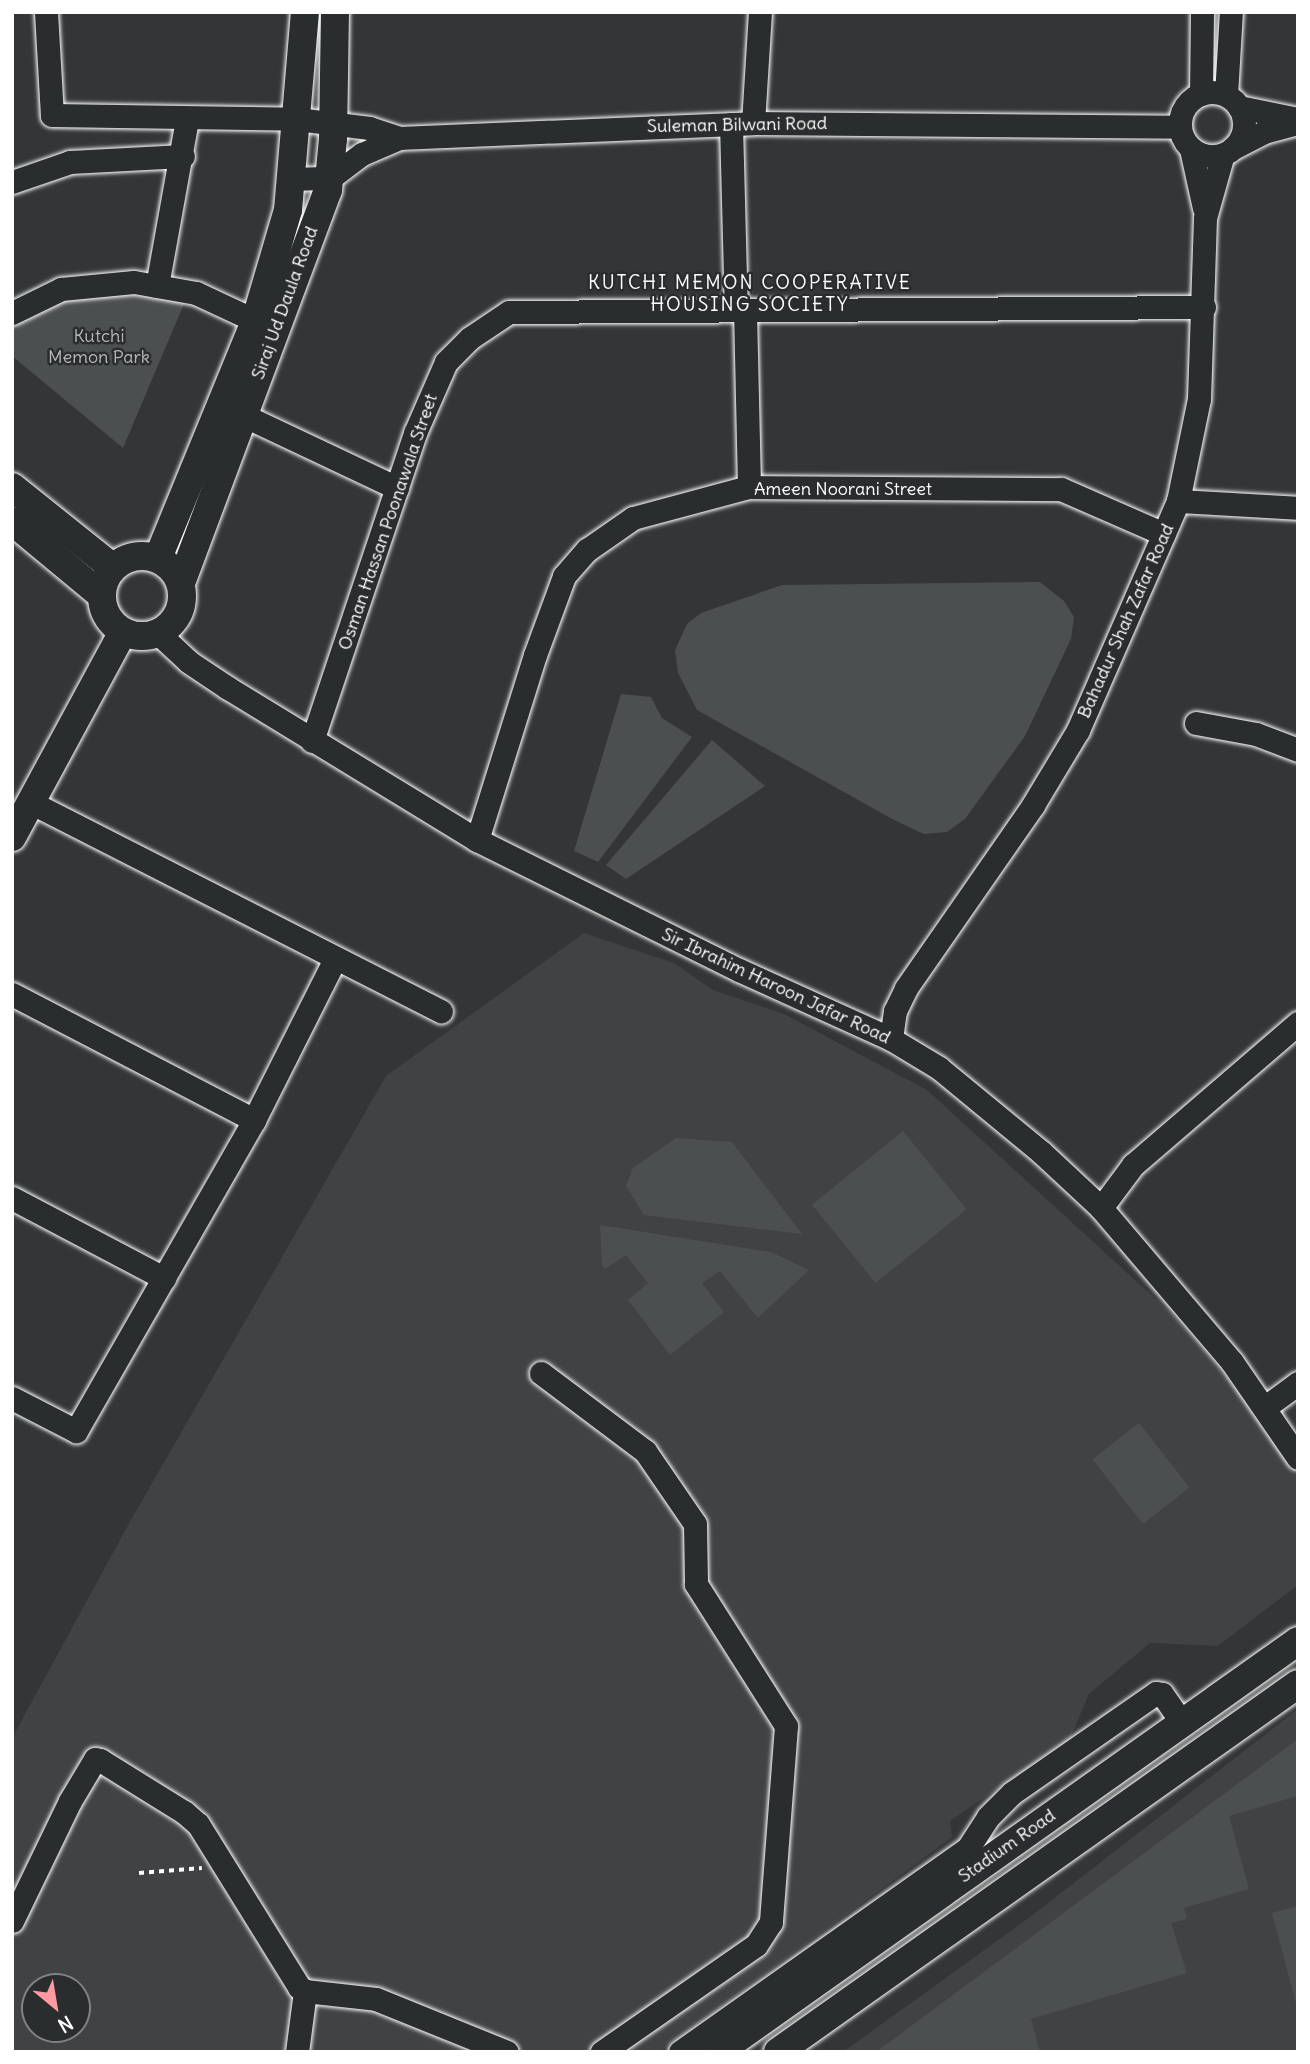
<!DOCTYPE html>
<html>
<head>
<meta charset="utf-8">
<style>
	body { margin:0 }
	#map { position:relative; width:1310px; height:2064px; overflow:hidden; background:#333536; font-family:Delius,sans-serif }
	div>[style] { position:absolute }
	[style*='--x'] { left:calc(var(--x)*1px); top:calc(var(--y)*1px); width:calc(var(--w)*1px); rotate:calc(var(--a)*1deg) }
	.built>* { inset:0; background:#404243 }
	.green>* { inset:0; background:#4c4f50; transform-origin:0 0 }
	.path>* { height:3.5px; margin-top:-1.75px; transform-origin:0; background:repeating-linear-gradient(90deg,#fff 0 5px,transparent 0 10px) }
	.roads { filter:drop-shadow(0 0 2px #fff) drop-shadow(0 0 2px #fff) }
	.minor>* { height:23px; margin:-11.5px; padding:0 11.5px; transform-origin:11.5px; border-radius:11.5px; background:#2a2d2e }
	.minor>.ring { margin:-11.5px; padding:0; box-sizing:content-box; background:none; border:23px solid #2a2d2e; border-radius:50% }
	.major>* { height:28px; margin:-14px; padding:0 14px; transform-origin:14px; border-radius:14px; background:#2a2d2e }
	.major>.ring { margin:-14px; padding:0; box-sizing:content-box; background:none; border:28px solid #2a2d2e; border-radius:50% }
	span { translate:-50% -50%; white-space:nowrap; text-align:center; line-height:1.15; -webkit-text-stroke:5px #2a2d2e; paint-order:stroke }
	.street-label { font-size:18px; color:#fff }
	.park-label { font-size:18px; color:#b7b9b9 }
	.neighbourhood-label { font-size:19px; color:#fff; letter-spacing:2px }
	.frame { position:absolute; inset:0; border:14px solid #fff; pointer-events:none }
	.north { position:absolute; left:21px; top:1973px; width:70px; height:70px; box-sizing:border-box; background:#2a2d2e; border:2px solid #7f8182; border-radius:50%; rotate:150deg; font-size:19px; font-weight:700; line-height:28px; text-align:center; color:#fff }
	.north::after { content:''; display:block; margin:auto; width:24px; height:32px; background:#ff9aa2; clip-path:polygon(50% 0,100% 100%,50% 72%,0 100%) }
</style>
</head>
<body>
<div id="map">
	<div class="built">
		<i style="clip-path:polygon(evenodd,584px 933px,674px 963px,713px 990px,784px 1014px,927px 1090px,1065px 1216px,1171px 1313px,1234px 1386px,1298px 1469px,1298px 1585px,1218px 1646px,1150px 1643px,1089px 1694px,1070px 1739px,950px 1821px,952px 1837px,659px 2052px,12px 2052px,12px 1738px,132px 1518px,386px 1076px,584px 933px,35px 1987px,77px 1987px,77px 2029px,35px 2029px,35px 1987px)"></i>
		<i style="clip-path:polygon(1298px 1709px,1298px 2052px,843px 2052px,1030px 1917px)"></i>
	</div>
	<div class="green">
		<i style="clip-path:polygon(61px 289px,189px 292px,123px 448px,12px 356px,12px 313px)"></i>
		<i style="clip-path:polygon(1040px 582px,1064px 601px,1074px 617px,1071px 639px,1025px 736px,965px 819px,947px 832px,924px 834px,894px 820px,697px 710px,678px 673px,675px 650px,687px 624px,701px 613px,782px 585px)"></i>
		<i style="clip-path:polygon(621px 694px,651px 697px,662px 718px,692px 737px,598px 862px,574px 851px)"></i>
		<i style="clip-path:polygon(712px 740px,765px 786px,626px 879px,606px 865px)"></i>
		<i style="left:903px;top:1131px;width:101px;height:117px;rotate:51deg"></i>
		<i style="clip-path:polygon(676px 1138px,732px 1142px,802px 1234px,644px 1215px,626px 1186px,633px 1168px)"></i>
		<i style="clip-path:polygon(600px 1225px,771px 1252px,809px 1270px,758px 1318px,720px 1271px,702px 1283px,724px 1312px,670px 1355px,628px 1300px,648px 1283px,626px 1255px,605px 1269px,602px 1265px)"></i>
		<i style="left:1139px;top:1423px;width:82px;height:59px;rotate:52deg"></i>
		<i style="clip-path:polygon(1298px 1739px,1298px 1796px,1229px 1816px,1249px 1889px,1184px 1908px,1187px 1919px,1171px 1923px,1187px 1973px,1031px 2019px,1040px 2052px,876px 2052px)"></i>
		<i style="clip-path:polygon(1298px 1906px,1298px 2011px,1272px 1913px)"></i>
	</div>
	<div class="path">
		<i style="--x:139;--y:1873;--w:63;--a:-4.5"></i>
	</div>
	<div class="roads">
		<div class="minor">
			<i style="--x:46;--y:12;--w:103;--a:86.7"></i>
			<i style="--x:52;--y:115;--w:245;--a:0.9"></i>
			<i style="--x:297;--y:119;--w:73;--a:7.1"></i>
			<i style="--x:369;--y:128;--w:32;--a:18"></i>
			<i style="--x:399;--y:138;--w:354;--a:-2.4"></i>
			<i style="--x:753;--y:123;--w:427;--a:0.5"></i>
			<i class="ring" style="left:1180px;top:92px;width:41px;height:41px"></i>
			<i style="--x:1201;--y:94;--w:82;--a:-89.3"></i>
			<i style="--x:1226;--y:95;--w:83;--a:-86.6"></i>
			<i style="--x:1239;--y:107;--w:60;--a:11.5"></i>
			<i style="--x:753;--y:123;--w:111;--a:-86.4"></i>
			<i style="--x:731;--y:124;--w:186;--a:88.5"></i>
			<i style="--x:1233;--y:148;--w:35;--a:-27"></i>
			<i style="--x:1264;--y:132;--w:35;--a:-15"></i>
			<i style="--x:1191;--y:149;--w:60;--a:77.6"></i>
			<i style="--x:292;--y:179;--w:38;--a:-2"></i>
			<i style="--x:330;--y:178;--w:40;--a:-37"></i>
			<i style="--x:362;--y:154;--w:40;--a:-23.4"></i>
			<i style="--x:12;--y:182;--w:61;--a:-19"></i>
			<i style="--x:70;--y:162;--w:113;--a:-3"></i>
			<i style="--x:157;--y:286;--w:170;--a:-79.8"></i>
			<i style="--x:745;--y:310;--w:177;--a:88.7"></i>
			<i style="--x:12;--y:313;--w:55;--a:-26.1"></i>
			<i style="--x:61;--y:289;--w:73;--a:-5.5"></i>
			<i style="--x:134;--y:282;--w:63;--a:10.1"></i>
			<i style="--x:196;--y:293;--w:83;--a:25"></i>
			<i style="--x:228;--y:408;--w:187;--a:25.3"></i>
			<i style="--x:1178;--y:501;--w:120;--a:3.3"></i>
			<i style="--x:158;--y:633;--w:42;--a:43.1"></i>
			<i style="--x:189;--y:662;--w:47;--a:33.7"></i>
			<i style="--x:228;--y:688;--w:292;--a:31.4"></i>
			<i style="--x:477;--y:840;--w:292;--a:26.4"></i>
			<i style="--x:739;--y:970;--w:167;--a:24.4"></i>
			<i style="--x:891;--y:1039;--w:56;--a:31.1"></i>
			<i style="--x:939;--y:1068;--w:132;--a:39.5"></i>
			<i style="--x:1041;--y:1152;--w:82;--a:43"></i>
			<i style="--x:1101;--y:1208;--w:202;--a:49.6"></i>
			<i style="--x:1232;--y:1362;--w:116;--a:55.5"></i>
			<i style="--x:1196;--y:723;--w:61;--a:10.4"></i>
			<i style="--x:1256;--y:734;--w:45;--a:20.9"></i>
			<i style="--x:312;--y:741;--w:325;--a:-71.5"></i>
			<i style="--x:415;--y:433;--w:77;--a:-66.4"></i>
			<i style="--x:446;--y:362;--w:34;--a:-45"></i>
			<i style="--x:470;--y:338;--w:47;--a:-33.7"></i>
			<i style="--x:509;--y:312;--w:695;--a:-0.41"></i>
			<i style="--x:32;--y:803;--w:459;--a:27"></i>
			<i style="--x:477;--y:840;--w:194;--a:-72.6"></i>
			<i style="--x:535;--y:655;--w:84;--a:-69.8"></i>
			<i style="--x:564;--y:576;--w:35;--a:-49"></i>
			<i style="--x:587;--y:550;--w:56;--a:-34.8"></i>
			<i style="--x:633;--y:518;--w:120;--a:-15"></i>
			<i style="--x:749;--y:487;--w:312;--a:0.4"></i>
			<i style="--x:1061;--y:489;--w:112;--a:23.6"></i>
			<i style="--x:12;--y:994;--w:273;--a:27.5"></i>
			<i style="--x:891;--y:1039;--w:28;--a:-82"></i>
			<i style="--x:895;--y:1011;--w:25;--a:-64"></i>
			<i style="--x:906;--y:988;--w:223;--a:-55.2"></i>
			<i style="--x:1033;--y:805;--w:87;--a:-59"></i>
			<i style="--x:1078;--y:730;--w:250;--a:-66.4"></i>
			<i style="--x:1178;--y:501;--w:104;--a:-78.4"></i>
			<i style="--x:1199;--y:399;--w:181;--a:-88.1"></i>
			<i style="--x:1205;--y:218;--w:66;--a:-74.3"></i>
			<i style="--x:12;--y:1198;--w:172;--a:27.8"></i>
			<i style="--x:1101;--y:1208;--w:54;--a:-53.3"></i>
			<i style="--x:1133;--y:1165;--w:218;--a:-40.7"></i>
			<i style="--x:541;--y:1373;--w:130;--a:36.9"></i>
			<i style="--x:645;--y:1451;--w:88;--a:55.6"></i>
			<i style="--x:695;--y:1524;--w:60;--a:89"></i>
			<i style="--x:696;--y:1584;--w:168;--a:57.6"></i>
			<i style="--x:786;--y:1726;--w:197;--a:94.4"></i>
			<i style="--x:771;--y:1922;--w:27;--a:123"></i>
			<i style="--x:756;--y:1945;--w:188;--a:145.2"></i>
			<i style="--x:12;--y:1398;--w:72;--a:27.3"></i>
			<i style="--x:76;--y:1431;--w:358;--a:-60.2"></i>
			<i style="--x:254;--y:1120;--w:180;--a:-63.3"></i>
			<i style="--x:1264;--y:1408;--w:42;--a:-36.3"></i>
			<i style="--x:12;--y:1921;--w:133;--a:-64.2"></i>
			<i style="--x:70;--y:1801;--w:49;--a:-59.2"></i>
			<i style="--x:95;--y:1759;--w:5;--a:11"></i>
			<i style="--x:100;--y:1760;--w:99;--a:31.8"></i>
			<i style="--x:184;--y:1812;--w:18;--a:41"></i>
			<i style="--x:198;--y:1824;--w:192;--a:58.2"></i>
			<i style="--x:299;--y:1987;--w:7;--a:34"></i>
			<i style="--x:305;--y:1991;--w:71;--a:6.4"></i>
			<i style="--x:376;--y:1999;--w:141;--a:22"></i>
			<i style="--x:297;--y:2052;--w:62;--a:-82.5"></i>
			<i style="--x:680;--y:2052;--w:353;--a:-35.3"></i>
			<i style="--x:968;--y:1848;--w:37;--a:-57"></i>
			<i style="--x:988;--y:1817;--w:34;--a:-45"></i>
			<i style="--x:1012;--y:1793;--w:175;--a:-34.8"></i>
			<i style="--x:1156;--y:1693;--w:6;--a:9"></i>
			<i style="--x:1162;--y:1694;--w:35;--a:55"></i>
		</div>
		<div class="major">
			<i style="--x:12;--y:487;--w:128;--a:38.7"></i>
			<i style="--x:12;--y:521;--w:114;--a:39.7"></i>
			<i class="ring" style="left:102px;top:556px;width:52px;height:52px"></i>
			<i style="--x:158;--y:558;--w:255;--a:-67.7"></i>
			<i style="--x:255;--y:322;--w:117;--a:-73.6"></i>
			<i style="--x:288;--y:210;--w:199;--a:-85.1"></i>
			<i style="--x:181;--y:583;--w:420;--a:-69.5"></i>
			<i style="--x:328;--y:190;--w:51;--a:-84.4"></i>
			<i style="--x:333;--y:139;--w:127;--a:-89.1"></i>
			<i style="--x:12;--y:837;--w:233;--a:-61.6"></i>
			<i style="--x:718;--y:2052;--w:711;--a:-35.32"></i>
			<i style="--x:778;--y:2052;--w:637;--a:-35.29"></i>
		</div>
	</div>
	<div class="street-label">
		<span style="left:737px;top:125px;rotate:-1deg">Suleman Bilwani Road</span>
		<span style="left:285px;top:303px;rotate:-70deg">Siraj Ud Daula Road</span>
		<span style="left:843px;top:489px">Ameen Noorani Street</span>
		<span style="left:388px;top:522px;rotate:-71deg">Osman Hassan Poonawala Street</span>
		<span style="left:1126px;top:621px;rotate:-66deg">Bahadur Shah Zafar Road</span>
		<span style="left:776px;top:986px;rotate:25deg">Sir Ibrahim Haroon Jafar Road</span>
		<span style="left:1007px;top:1846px;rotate:-35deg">Stadium Road</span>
	</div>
	<div class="park-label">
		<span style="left:99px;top:347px">Kutchi<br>Memon Park</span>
	</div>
	<div class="neighbourhood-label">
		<span style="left:750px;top:294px">KUTCHI MEMON COOPERATIVE<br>HOUSING SOCIETY</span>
	</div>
	<div class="frame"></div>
	<div class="north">N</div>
</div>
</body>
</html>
